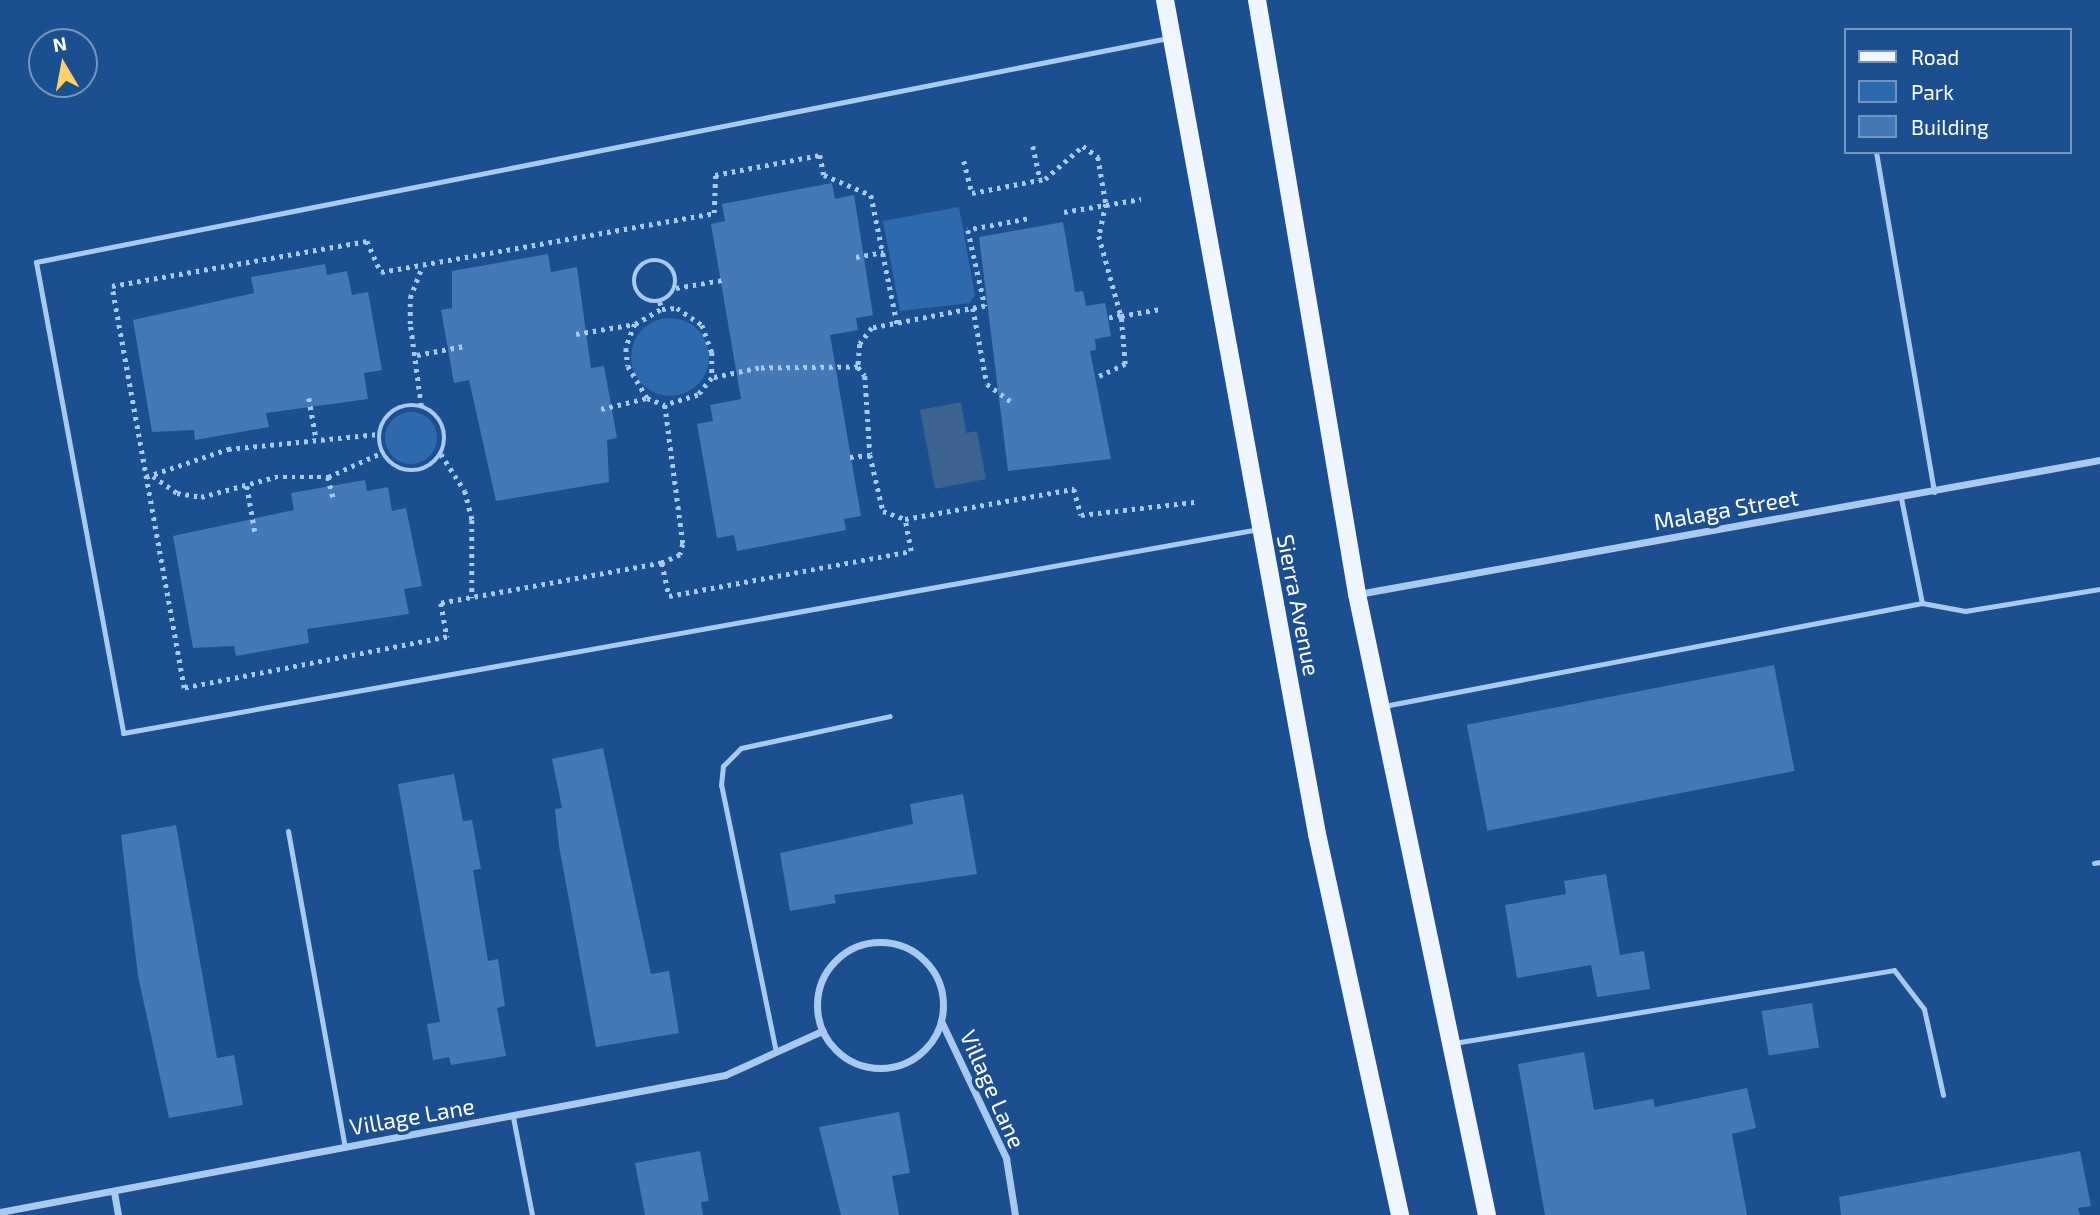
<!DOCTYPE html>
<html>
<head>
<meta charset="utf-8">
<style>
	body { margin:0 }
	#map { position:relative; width:2100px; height:1215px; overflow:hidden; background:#1b4f8f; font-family:"Exo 2",sans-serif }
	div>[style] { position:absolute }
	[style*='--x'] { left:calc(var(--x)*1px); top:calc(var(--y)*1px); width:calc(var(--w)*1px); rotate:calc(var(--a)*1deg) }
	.green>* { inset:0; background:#2e69ad }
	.round { border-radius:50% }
	.water>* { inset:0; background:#3c6290 }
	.building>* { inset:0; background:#4478b7; transform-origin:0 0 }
	.path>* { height:4.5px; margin-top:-2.25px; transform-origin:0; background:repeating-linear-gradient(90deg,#a9c9ee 0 3.5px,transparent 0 8.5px) }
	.path>.ring { margin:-2.25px; padding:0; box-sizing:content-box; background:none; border:4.5px solid #a9c9ee; border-radius:50% }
	.service>* { height:5px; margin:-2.5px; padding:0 2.5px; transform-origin:2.5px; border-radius:2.5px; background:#a9c9ee }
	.minor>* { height:7px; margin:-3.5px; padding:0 3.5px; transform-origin:3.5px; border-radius:3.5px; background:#a9c9ee }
	.minor>.ring { margin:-3.5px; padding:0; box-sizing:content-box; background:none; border:7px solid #a9c9ee; border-radius:50% }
	.primary>* { height:18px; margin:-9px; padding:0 9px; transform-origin:9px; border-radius:9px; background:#f0f6ff }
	span { translate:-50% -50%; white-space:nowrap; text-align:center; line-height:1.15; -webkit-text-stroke:7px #1b4f8f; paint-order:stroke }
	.street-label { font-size:23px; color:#fff }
	.legend { position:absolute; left:1844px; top:28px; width:228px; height:126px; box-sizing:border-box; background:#1b4f8f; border:2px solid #7695bc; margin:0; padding:9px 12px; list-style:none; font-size:21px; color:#fff }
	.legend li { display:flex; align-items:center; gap:14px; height:35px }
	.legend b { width:35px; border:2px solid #7695bc }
	.north { position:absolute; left:28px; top:28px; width:70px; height:70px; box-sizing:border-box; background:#1b4f8f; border:2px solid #7695bc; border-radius:50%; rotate:350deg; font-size:19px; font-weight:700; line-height:28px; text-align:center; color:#fff }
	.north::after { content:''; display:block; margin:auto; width:24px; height:32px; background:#ffd166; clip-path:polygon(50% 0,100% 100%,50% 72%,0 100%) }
</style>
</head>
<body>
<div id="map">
	<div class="green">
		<i style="clip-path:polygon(959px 207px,975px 295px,970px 303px,900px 311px,883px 221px)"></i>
		<i class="round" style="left:631px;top:318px;width:78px;height:78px"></i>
		<i class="round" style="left:385px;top:412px;width:52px;height:52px"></i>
	</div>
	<div class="water">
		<i style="clip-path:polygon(961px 402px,966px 433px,977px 431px,986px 479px,935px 489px,920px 410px)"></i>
	</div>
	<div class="building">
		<i style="clip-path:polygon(832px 183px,835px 199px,854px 195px,873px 315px,856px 318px,858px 330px,830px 335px,861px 516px,844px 519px,846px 530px,737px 551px,734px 535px,717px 538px,697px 424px,713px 421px,710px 405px,741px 399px,711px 224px,725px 221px,722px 204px)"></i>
		<i style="clip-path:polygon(1063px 222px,1075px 292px,1083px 291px,1086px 306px,1105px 303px,1111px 336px,1095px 339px,1096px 350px,1090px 351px,1111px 459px,1008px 471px,979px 237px)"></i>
		<i style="clip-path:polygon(548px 254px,551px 272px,577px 267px,591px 368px,604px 366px,617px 438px,607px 440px,609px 482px,496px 501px,469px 380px,454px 383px,441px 310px,452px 308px,452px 271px)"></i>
		<i style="clip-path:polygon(325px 264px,327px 275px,347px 271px,352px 295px,368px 292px,382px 370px,364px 373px,368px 399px,266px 413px,269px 427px,195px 440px,194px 430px,152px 432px,133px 320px,254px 293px,251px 277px)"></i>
		<i style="clip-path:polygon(365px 480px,367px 491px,388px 487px,392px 511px,406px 508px,422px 586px,404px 589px,409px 614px,307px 629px,309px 643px,236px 656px,234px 646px,193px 648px,173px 536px,294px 510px,291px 493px)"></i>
		<i style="left:1774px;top:665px;width:108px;height:313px;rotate:79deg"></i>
		<i style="clip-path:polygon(603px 748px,651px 974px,669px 971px,679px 1033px,596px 1047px,559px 846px,555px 809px,562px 808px,552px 759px)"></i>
		<i style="clip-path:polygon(454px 774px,463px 821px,472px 820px,481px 869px,473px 870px,488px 961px,498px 959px,505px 1006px,497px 1008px,506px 1056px,451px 1065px,449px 1057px,433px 1060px,427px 1024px,440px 1022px,398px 784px)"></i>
		<i style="clip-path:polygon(963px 794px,977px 874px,834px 895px,836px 903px,790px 911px,780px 853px,913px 824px,910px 804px)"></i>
		<i style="clip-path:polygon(176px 825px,217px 1058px,234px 1055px,243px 1105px,169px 1118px,138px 976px,121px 835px)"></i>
		<i style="clip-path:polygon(1606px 874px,1620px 955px,1644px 951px,1650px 989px,1597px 997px,1591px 965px,1517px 978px,1505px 905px,1566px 894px,1564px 881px)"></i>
		<i style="left:1812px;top:1003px;width:45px;height:51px;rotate:81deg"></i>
		<i style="clip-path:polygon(1584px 1052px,1594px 1110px,1653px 1099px,1655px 1107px,1747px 1088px,1756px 1128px,1732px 1134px,1747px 1215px,1545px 1215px,1518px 1064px)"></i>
		<i style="clip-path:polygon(899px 1112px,910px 1173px,892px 1176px,899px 1215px,841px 1215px,819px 1127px)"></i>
		<i style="clip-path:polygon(700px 1151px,709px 1201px,701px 1202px,703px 1215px,645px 1215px,635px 1163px)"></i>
		<i style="clip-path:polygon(2080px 1151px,2091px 1206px,2078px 1208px,2080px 1215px,1841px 1215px,1839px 1197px)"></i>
	</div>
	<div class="path">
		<i style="--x:1033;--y:146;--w:35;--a:78"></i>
		<i style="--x:964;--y:161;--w:33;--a:76"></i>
		<i style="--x:972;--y:193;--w:74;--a:-10.9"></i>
		<i style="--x:1045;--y:179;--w:50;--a:-41"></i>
		<i style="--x:1083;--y:146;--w:19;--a:36"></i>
		<i style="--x:1098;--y:157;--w:48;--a:80.3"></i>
		<i style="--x:1106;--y:204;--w:33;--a:102"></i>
		<i style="--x:1099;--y:236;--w:83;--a:74.6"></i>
		<i style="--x:1121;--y:316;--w:40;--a:-10"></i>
		<i style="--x:1064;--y:212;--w:78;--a:-9.6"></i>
		<i style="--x:1027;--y:219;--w:60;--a:169.4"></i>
		<i style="--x:968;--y:230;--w:78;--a:77.4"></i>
		<i style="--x:985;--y:306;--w:115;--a:169"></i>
		<i style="--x:872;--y:328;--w:20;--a:127"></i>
		<i style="--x:860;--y:344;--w:23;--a:95"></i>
		<i style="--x:858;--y:367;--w:99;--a:179.4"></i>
		<i style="--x:759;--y:368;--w:48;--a:168"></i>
		<i style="--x:712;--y:378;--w:22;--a:129"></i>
		<i style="--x:698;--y:395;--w:34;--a:163"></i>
		<i style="--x:665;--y:405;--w:140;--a:82.6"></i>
		<i style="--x:683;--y:544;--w:11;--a:105"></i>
		<i style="--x:680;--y:555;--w:20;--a:156"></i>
		<i style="--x:662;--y:563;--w:34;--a:78"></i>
		<i style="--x:669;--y:596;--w:246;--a:-10.5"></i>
		<i style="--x:911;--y:551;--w:33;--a:-101"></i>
		<i style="--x:905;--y:519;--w:172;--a:-10.1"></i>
		<i style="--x:1074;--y:489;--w:27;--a:75"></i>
		<i style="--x:1081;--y:515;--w:114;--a:-6.6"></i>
		<i style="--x:856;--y:257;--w:28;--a:-10"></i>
		<i class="ring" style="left:634px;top:260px;width:37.5px;height:37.5px"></i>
		<i style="--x:676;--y:288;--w:48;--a:-9.7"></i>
		<i style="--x:660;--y:302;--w:7;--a:74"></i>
		<i style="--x:662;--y:309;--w:15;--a:-4"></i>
		<i style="--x:677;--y:308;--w:30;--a:34"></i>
		<i style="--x:702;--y:325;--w:29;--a:70"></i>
		<i style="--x:712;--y:352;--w:26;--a:90"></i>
		<i style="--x:973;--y:308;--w:77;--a:79.6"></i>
		<i style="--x:987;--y:384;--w:29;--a:36"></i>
		<i style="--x:635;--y:324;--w:26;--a:111"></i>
		<i style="--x:626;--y:348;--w:18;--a:84"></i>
		<i style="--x:628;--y:366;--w:37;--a:59"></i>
		<i style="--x:576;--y:334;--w:60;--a:-9.6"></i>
		<i style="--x:635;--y:324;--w:30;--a:-30"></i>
		<i style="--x:417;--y:355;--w:48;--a:-10.8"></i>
		<i style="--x:858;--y:367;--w:11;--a:52"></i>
		<i style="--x:865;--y:376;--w:78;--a:86.3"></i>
		<i style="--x:1099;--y:376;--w:29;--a:-25"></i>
		<i style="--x:1125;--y:364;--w:48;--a:-94.8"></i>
		<i style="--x:1121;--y:316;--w:12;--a:171"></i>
		<i style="--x:309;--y:398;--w:39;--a:80"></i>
		<i class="ring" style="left:379px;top:405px;width:61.5px;height:61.5px"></i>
		<i style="--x:421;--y:406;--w:83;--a:-97.6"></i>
		<i style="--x:410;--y:324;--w:26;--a:-90"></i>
		<i style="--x:410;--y:298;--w:33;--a:-69"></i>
		<i style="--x:601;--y:409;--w:47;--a:-13.4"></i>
		<i style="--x:647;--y:398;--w:19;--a:21"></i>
		<i style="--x:441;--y:454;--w:44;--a:57"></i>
		<i style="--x:465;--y:491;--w:30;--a:76"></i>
		<i style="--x:472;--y:520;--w:78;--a:90"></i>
		<i style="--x:850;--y:457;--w:20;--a:-6"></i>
		<i style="--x:870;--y:455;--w:57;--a:76.9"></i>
		<i style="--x:883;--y:511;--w:23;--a:20"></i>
		<i style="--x:153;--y:476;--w:29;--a:35"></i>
		<i style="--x:177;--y:493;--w:24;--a:9"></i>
		<i style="--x:201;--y:497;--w:77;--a:-15.1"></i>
		<i style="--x:275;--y:477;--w:53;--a:0"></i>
		<i style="--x:328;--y:477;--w:58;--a:-24.4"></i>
		<i style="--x:146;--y:477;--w:87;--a:-18.9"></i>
		<i style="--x:228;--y:449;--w:151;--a:-5.7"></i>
		<i style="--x:328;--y:477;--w:21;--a:76"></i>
		<i style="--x:247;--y:486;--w:47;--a:80.1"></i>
		<i style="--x:662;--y:563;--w:225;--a:169.7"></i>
		<i style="--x:441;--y:603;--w:35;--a:80"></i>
		<i style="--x:447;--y:637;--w:268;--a:169"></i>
		<i style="--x:184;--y:688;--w:408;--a:-100.2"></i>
		<i style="--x:112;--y:286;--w:259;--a:-10"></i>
		<i style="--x:367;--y:241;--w:34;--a:66"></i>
		<i style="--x:381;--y:272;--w:338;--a:-10"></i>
		<i style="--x:714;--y:213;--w:38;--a:-88"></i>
		<i style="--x:715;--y:175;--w:107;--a:-10.8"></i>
		<i style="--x:820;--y:155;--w:20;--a:79"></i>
		<i style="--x:824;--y:175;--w:51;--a:23.1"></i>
		<i style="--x:871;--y:195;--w:131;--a:78.5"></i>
	</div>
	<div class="service">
		<i style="--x:1168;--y:38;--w:1154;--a:168.81"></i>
		<i style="--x:36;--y:262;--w:479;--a:79.5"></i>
		<i style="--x:123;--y:733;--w:1154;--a:-10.18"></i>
		<i style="--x:1876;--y:152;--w:345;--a:80.3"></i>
		<i style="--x:1901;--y:498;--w:107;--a:78.7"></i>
		<i style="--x:1922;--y:603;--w:44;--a:10.5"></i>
		<i style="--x:1965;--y:611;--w:137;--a:-9.3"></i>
		<i style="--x:1384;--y:706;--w:548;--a:-10.84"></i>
		<i style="--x:288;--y:831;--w:322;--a:79.8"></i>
		<i style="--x:2094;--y:863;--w:6;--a:-9"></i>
		<i style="--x:1454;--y:1043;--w:446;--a:-9.4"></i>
		<i style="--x:1894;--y:970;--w:49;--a:52.4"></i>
		<i style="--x:1924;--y:1009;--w:88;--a:77.5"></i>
		<i style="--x:776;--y:1052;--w:273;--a:-101.6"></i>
		<i style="--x:721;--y:785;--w:19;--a:-84"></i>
		<i style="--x:723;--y:766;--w:25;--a:-45"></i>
		<i style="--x:741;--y:748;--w:152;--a:-12.1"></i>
		<i style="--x:513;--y:1117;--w:100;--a:79"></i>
	</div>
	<div class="minor">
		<i style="--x:1358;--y:594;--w:754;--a:-10.24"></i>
		<i class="ring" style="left:817px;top:942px;width:119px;height:119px"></i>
		<i style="--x:941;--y:1021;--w:152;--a:64.6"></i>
		<i style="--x:1006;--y:1158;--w:58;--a:81"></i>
		<i style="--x:114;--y:1192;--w:23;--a:80"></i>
		<i style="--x:0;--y:1212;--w:738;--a:-10.7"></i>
		<i style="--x:725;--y:1075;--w:107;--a:-24.4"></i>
	</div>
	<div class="primary">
		<i style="--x:1165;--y:0;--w:848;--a:79.67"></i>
		<i style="--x:1317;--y:834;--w:390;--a:77.7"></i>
		<i style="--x:1257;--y:0;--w:602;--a:80.44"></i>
		<i style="--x:1357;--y:594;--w:634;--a:78.18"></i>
	</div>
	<div class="street-label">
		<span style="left:1726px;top:509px;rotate:-10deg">Malaga Street</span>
		<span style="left:1299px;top:605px;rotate:79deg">Sierra Avenue</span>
		<span style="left:993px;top:1089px;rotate:66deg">Village Lane</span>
		<span style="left:412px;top:1116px;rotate:-10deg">Village Lane</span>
	</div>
	<ul class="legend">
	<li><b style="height:9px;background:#f0f6ff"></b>Road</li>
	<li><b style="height:19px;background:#2e69ad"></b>Park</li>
	<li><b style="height:19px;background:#4478b7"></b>Building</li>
	</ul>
	<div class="north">N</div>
</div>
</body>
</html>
